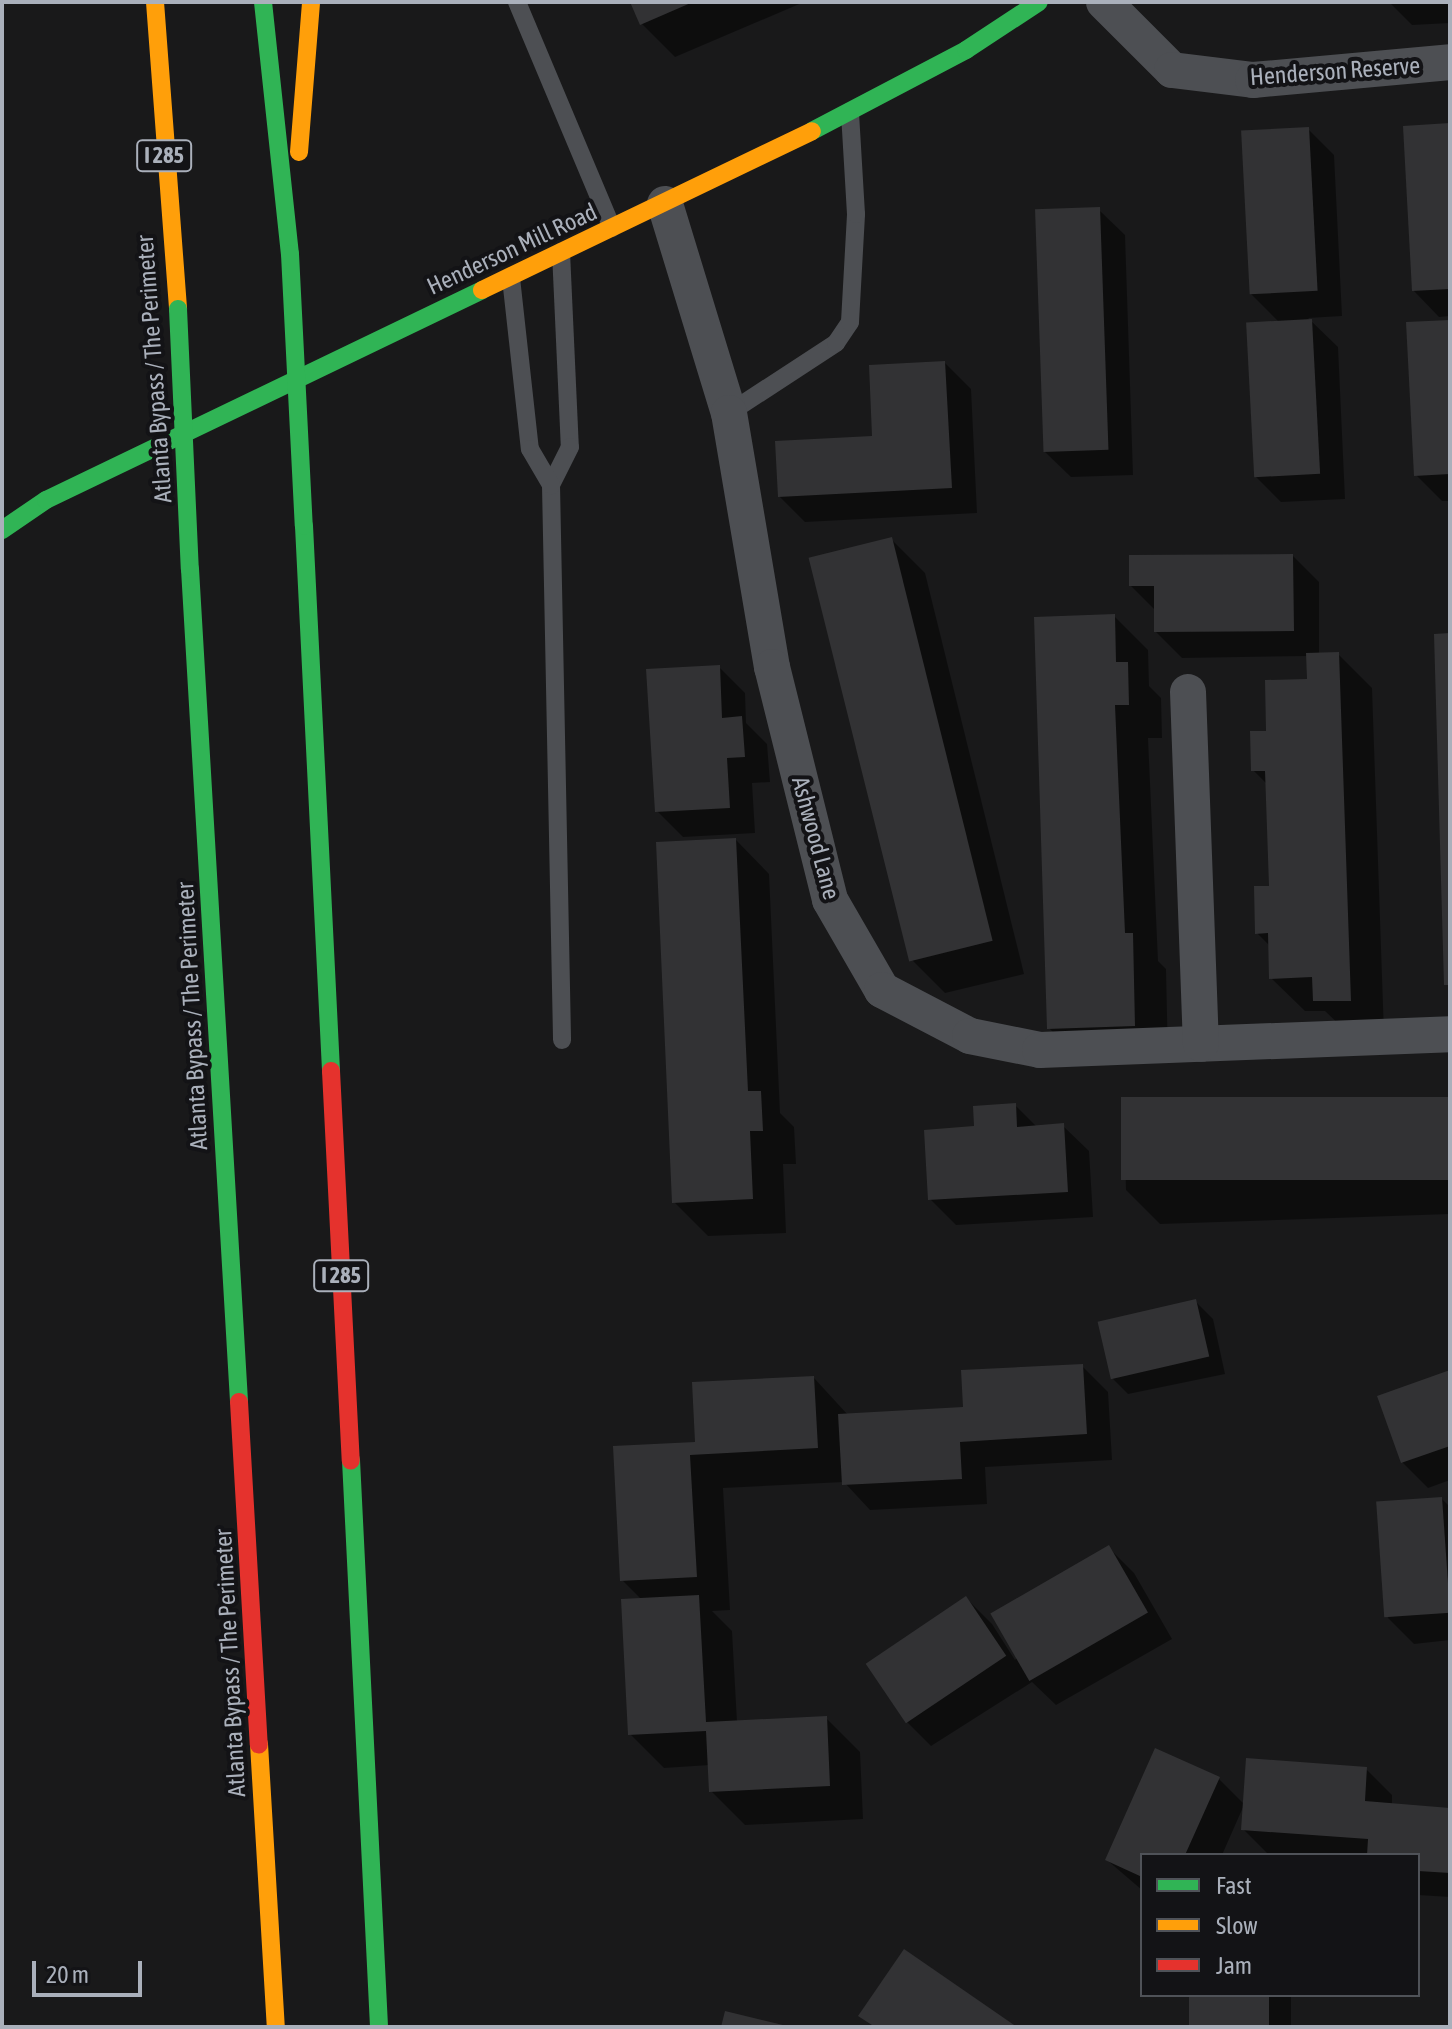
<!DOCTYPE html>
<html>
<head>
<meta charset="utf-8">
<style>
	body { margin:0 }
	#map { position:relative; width:1452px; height:2029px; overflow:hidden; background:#19191a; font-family:"Asap Condensed",sans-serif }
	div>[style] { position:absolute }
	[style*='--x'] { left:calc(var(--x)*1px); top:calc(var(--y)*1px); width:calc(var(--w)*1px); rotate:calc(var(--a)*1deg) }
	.shadow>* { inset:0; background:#0007; transform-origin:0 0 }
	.building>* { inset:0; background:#323234; transform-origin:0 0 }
	.lane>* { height:18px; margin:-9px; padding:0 9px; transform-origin:9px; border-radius:9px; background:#4d4f53 }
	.street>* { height:36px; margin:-18px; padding:0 18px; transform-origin:18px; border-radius:18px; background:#4d4f53 }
	.fast>* { height:18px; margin:-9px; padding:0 9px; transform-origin:9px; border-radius:9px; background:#30b455 }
	.slow>* { height:18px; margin:-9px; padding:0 9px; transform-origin:9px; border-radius:9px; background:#ff9f0a }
	.jam>* { height:18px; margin:-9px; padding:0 9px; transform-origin:9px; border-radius:9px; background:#e5322d }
	.fast-bridge>* { height:18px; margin:-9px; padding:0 9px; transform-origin:9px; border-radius:9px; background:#30b455 }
	span { translate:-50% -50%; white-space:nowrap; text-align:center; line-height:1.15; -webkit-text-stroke:8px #131316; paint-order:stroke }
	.shield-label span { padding:2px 6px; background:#131316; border:2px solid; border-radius:6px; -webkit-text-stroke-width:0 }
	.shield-label { font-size:22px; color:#aab0bb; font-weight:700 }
	.street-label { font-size:24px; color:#aab0bb }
	.frame { position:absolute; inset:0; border:4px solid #aab0bb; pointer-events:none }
	.legend { position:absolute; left:1140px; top:1853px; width:280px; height:144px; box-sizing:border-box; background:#131316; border:2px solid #4f5258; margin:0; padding:10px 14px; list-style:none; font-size:24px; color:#aab0bb }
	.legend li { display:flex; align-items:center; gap:16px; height:40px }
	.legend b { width:40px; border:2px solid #4f5258 }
	.scale { position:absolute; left:32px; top:1961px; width:110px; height:36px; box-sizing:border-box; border:4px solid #aab0bb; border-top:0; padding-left:10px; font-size:24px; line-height:28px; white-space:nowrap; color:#aab0bb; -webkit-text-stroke:6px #131316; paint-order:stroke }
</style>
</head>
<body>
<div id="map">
	<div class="shadow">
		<i style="clip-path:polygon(632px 2px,804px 2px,675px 57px,642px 24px)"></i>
		<i style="clip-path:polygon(1389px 2px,1450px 2px,1450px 23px,1412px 25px)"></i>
		<i style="clip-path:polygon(1450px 125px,1450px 316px,1439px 317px,1414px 291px)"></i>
		<i style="clip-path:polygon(1308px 129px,1334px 155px,1342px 316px,1308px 318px,1338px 347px,1345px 499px,1281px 502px,1255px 476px,1280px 323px,1251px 294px)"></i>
		<i style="clip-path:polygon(1099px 210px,1125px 235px,1133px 475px,1071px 477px,1045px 452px)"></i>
		<i style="clip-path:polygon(1450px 322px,1450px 501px,1442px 501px,1416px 475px)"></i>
		<i style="clip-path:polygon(945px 363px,971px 389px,977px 513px,805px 522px,779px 496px,874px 438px)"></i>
		<i style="clip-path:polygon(891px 539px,925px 573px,1024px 974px,945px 993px,911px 959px)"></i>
		<i style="clip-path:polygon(1293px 556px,1319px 582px,1319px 654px,1338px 654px,1372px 688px,1384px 1034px,1349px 1034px,1325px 1011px,1305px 1011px,1271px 978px,1270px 946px,1257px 933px,1271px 888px,1267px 784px,1253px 770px,1268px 732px,1309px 681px,1308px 656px,1182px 658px,1156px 632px,1156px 611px,1131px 586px)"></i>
		<i style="clip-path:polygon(1114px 616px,1148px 650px,1149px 686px,1161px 698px,1162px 738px,1148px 738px,1158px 961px,1166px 969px,1168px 1059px,1082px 1062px,1049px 1028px)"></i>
		<i style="clip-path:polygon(719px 667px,745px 693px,746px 723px,767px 744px,770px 782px,752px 783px,755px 833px,683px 837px,657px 811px)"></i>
		<i style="clip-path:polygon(736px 840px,769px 874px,780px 1113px,794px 1127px,796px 1164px,783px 1164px,786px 1233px,708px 1236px,674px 1202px)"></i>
		<i style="clip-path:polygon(1450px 1097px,1450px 1214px,1160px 1224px,1126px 1190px,1124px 1115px)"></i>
		<i style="clip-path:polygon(1015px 1105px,1037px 1127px,1063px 1126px,1089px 1151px,1093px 1217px,956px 1225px,930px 1199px,976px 1128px)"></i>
		<i style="clip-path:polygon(1196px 1302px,1213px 1319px,1225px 1374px,1128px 1394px,1111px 1377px)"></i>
		<i style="clip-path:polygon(1082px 1366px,1108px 1392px,1112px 1460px,985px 1467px,987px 1504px,870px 1510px,844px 1482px,723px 1488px,730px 1610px,712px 1611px,732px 1631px,737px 1722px,826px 1718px,860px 1752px,863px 1819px,745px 1825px,711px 1791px,710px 1765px,664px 1768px,630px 1734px,642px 1600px,622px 1580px,615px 1448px,697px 1444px,814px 1378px,848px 1415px,965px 1409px)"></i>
		<i style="clip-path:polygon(1450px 1372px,1450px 1480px,1428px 1488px,1402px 1462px)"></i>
		<i style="clip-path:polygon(1442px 1499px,1450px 1507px,1450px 1640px,1414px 1644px,1388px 1618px)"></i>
		<i style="clip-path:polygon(1108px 1547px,1134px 1573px,1172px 1639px,1056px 1705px,1032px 1682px,931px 1746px,905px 1720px,966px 1598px,992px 1624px,1015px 1660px)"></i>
		<i style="clip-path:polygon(1366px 1769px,1392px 1795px,1392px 1805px,1450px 1810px,1450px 1897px,1418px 1895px,1418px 1855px,1269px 1855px,1243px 1829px,1244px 1805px,1222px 1855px,1142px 1855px,1142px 1890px,1107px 1860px,1219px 1779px,1245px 1805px)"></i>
		<i style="left:1191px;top:1995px;width:100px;height:32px"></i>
	</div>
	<div class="building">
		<i style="clip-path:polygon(630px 2px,693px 2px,640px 25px)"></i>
		<i style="clip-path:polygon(1450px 123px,1450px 289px,1412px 291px,1403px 126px)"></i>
		<i style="left:1309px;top:127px;width:164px;height:68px;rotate:87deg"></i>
		<i style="left:1100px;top:207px;width:243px;height:65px;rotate:88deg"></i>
		<i style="left:1312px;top:319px;width:155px;height:66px;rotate:87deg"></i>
		<i style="clip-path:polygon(1450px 320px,1450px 474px,1414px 476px,1406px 322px)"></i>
		<i style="clip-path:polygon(945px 361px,952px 488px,778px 497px,775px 441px,872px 436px,869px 365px)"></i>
		<i style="left:892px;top:537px;width:416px;height:86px;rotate:76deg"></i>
		<i style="clip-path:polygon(1293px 554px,1294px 631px,1154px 632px,1154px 586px,1129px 586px,1129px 555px)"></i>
		<i style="clip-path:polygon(1115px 614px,1116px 662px,1128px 662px,1129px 705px,1115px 705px,1125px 933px,1133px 933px,1135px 1026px,1047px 1029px,1034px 617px)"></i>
		<i style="clip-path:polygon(1450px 633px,1450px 985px,1444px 985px,1434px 634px)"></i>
		<i style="clip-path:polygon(1339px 652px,1351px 1001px,1313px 1001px,1312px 977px,1269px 979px,1268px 933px,1255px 934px,1254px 886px,1269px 886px,1265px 771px,1251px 771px,1250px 731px,1266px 731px,1265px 680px,1307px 679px,1306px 653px)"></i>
		<i style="clip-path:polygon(720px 665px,722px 718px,742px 716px,745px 757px,727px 758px,730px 808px,655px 812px,646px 669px)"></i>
		<i style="clip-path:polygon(736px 838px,748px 1091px,761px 1091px,763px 1131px,750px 1131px,753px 1199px,672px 1203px,656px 842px)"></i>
		<i style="left:1450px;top:1097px;width:83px;height:329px;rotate:90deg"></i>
		<i style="clip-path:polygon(1016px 1103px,1017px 1127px,1064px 1123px,1068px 1192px,928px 1200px,924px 1130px,974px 1126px,973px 1106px)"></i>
		<i style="left:1196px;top:1299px;width:59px;height:101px;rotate:77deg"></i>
		<i style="clip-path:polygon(1083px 1364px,1087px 1434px,960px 1442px,962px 1479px,842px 1485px,838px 1414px,963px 1407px,961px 1370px)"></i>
		<i style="clip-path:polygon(1450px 1370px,1450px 1446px,1401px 1463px,1377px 1396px)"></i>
		<i style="clip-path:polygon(814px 1376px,818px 1448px,690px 1455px,697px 1577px,620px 1581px,613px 1446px,695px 1442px,692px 1382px)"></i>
		<i style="left:1442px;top:1497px;width:116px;height:66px;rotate:86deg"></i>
		<i style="left:1109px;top:1545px;width:78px;height:137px;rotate:60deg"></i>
		<i style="clip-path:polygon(699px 1595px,706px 1722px,827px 1716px,830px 1786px,709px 1792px,706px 1731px,628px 1735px,621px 1599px)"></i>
		<i style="left:966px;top:1596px;width:72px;height:121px;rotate:56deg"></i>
		<i style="clip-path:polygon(1155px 1748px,1220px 1777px,1185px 1855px,1142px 1855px,1142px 1877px,1105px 1860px)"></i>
		<i style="clip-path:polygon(1246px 1758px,1367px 1767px,1365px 1801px,1450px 1808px,1450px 1873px,1418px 1871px,1418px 1855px,1367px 1855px,1368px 1839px,1241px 1830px)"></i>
		<i style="clip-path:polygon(904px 1949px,1017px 2027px,875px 2027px,858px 2016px)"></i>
		<i style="left:1189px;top:1995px;width:80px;height:32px"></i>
		<i style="clip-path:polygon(725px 2011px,787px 2026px,787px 2027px,721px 2027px)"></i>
	</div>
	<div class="lane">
		<i style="--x:517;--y:2;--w:245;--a:67.2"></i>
		<i style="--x:561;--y:252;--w:195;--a:87.4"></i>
		<i style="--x:570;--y:447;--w:42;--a:116.6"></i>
		<i style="--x:551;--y:485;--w:555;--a:88.86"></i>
		<i style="--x:511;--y:278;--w:172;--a:83.7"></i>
		<i style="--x:530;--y:449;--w:42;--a:59.7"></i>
		<i style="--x:729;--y:413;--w:128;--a:-33.2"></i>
		<i style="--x:836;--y:343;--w:25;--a:-56"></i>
		<i style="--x:850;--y:322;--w:108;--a:-86.8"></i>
		<i style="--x:856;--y:214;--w:100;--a:-93.4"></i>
	</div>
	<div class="street">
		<i style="--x:1104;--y:2;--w:96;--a:45"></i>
		<i style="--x:1172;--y:70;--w:82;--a:7"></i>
		<i style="--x:1253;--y:80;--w:198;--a:-5.2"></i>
		<i style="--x:665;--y:204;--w:219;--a:73"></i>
		<i style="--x:729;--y:413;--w:258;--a:80.4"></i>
		<i style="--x:772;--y:667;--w:240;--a:76"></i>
		<i style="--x:830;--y:900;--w:104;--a:60"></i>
		<i style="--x:882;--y:990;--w:99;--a:27.6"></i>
		<i style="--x:970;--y:1036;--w:71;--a:11.3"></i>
		<i style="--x:1040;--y:1050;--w:410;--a:-2.2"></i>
		<i style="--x:1188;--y:692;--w:352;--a:87.9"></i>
	</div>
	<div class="fast">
		<i style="--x:263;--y:2;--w:253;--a:83.9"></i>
		<i style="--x:812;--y:131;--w:174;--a:-27.7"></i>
		<i style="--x:966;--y:50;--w:87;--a:-33.3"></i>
		<i style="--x:304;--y:526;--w:546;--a:87.16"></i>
		<i style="--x:2;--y:530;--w:53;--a:-34.3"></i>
		<i style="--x:46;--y:500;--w:484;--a:-25.7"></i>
		<i style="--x:190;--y:569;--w:834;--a:86.63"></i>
		<i style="--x:351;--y:1460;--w:568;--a:87.17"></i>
	</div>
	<div class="slow">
		<i style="--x:155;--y:2;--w:308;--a:85.7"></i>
		<i style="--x:299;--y:152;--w:150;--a:-85.4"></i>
		<i style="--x:482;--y:290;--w:366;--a:-25.7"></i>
		<i style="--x:259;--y:1744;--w:284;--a:86.6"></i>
	</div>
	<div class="jam">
		<i style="--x:331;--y:1071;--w:390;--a:87.1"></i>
		<i style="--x:239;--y:1402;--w:343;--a:86.7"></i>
	</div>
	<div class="fast-bridge">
		<i style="--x:290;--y:254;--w:272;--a:87.1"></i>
		<i style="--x:178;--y:309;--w:260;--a:87.4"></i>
	</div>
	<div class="shield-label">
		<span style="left:164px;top:156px">I 285</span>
		<span style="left:341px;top:1276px">I 285</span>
	</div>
	<div class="street-label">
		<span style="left:1335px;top:71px;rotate:-4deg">Henderson Reserve</span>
		<span style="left:512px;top:249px;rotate:-25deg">Henderson Mill Road</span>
		<span style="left:154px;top:369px;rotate:-94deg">Atlanta Bypass / The Perimeter</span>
		<span style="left:816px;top:838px;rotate:75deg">Ashwood Lane</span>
		<span style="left:192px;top:1016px;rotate:-93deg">Atlanta Bypass / The Perimeter</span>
		<span style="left:230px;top:1663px;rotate:-93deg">Atlanta Bypass / The Perimeter</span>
	</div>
	<div class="frame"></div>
	<ul class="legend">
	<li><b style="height:10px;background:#30b455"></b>Fast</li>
	<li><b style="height:10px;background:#ff9f0a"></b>Slow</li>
	<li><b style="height:10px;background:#e5322d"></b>Jam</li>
	</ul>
	<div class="scale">20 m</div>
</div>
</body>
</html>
